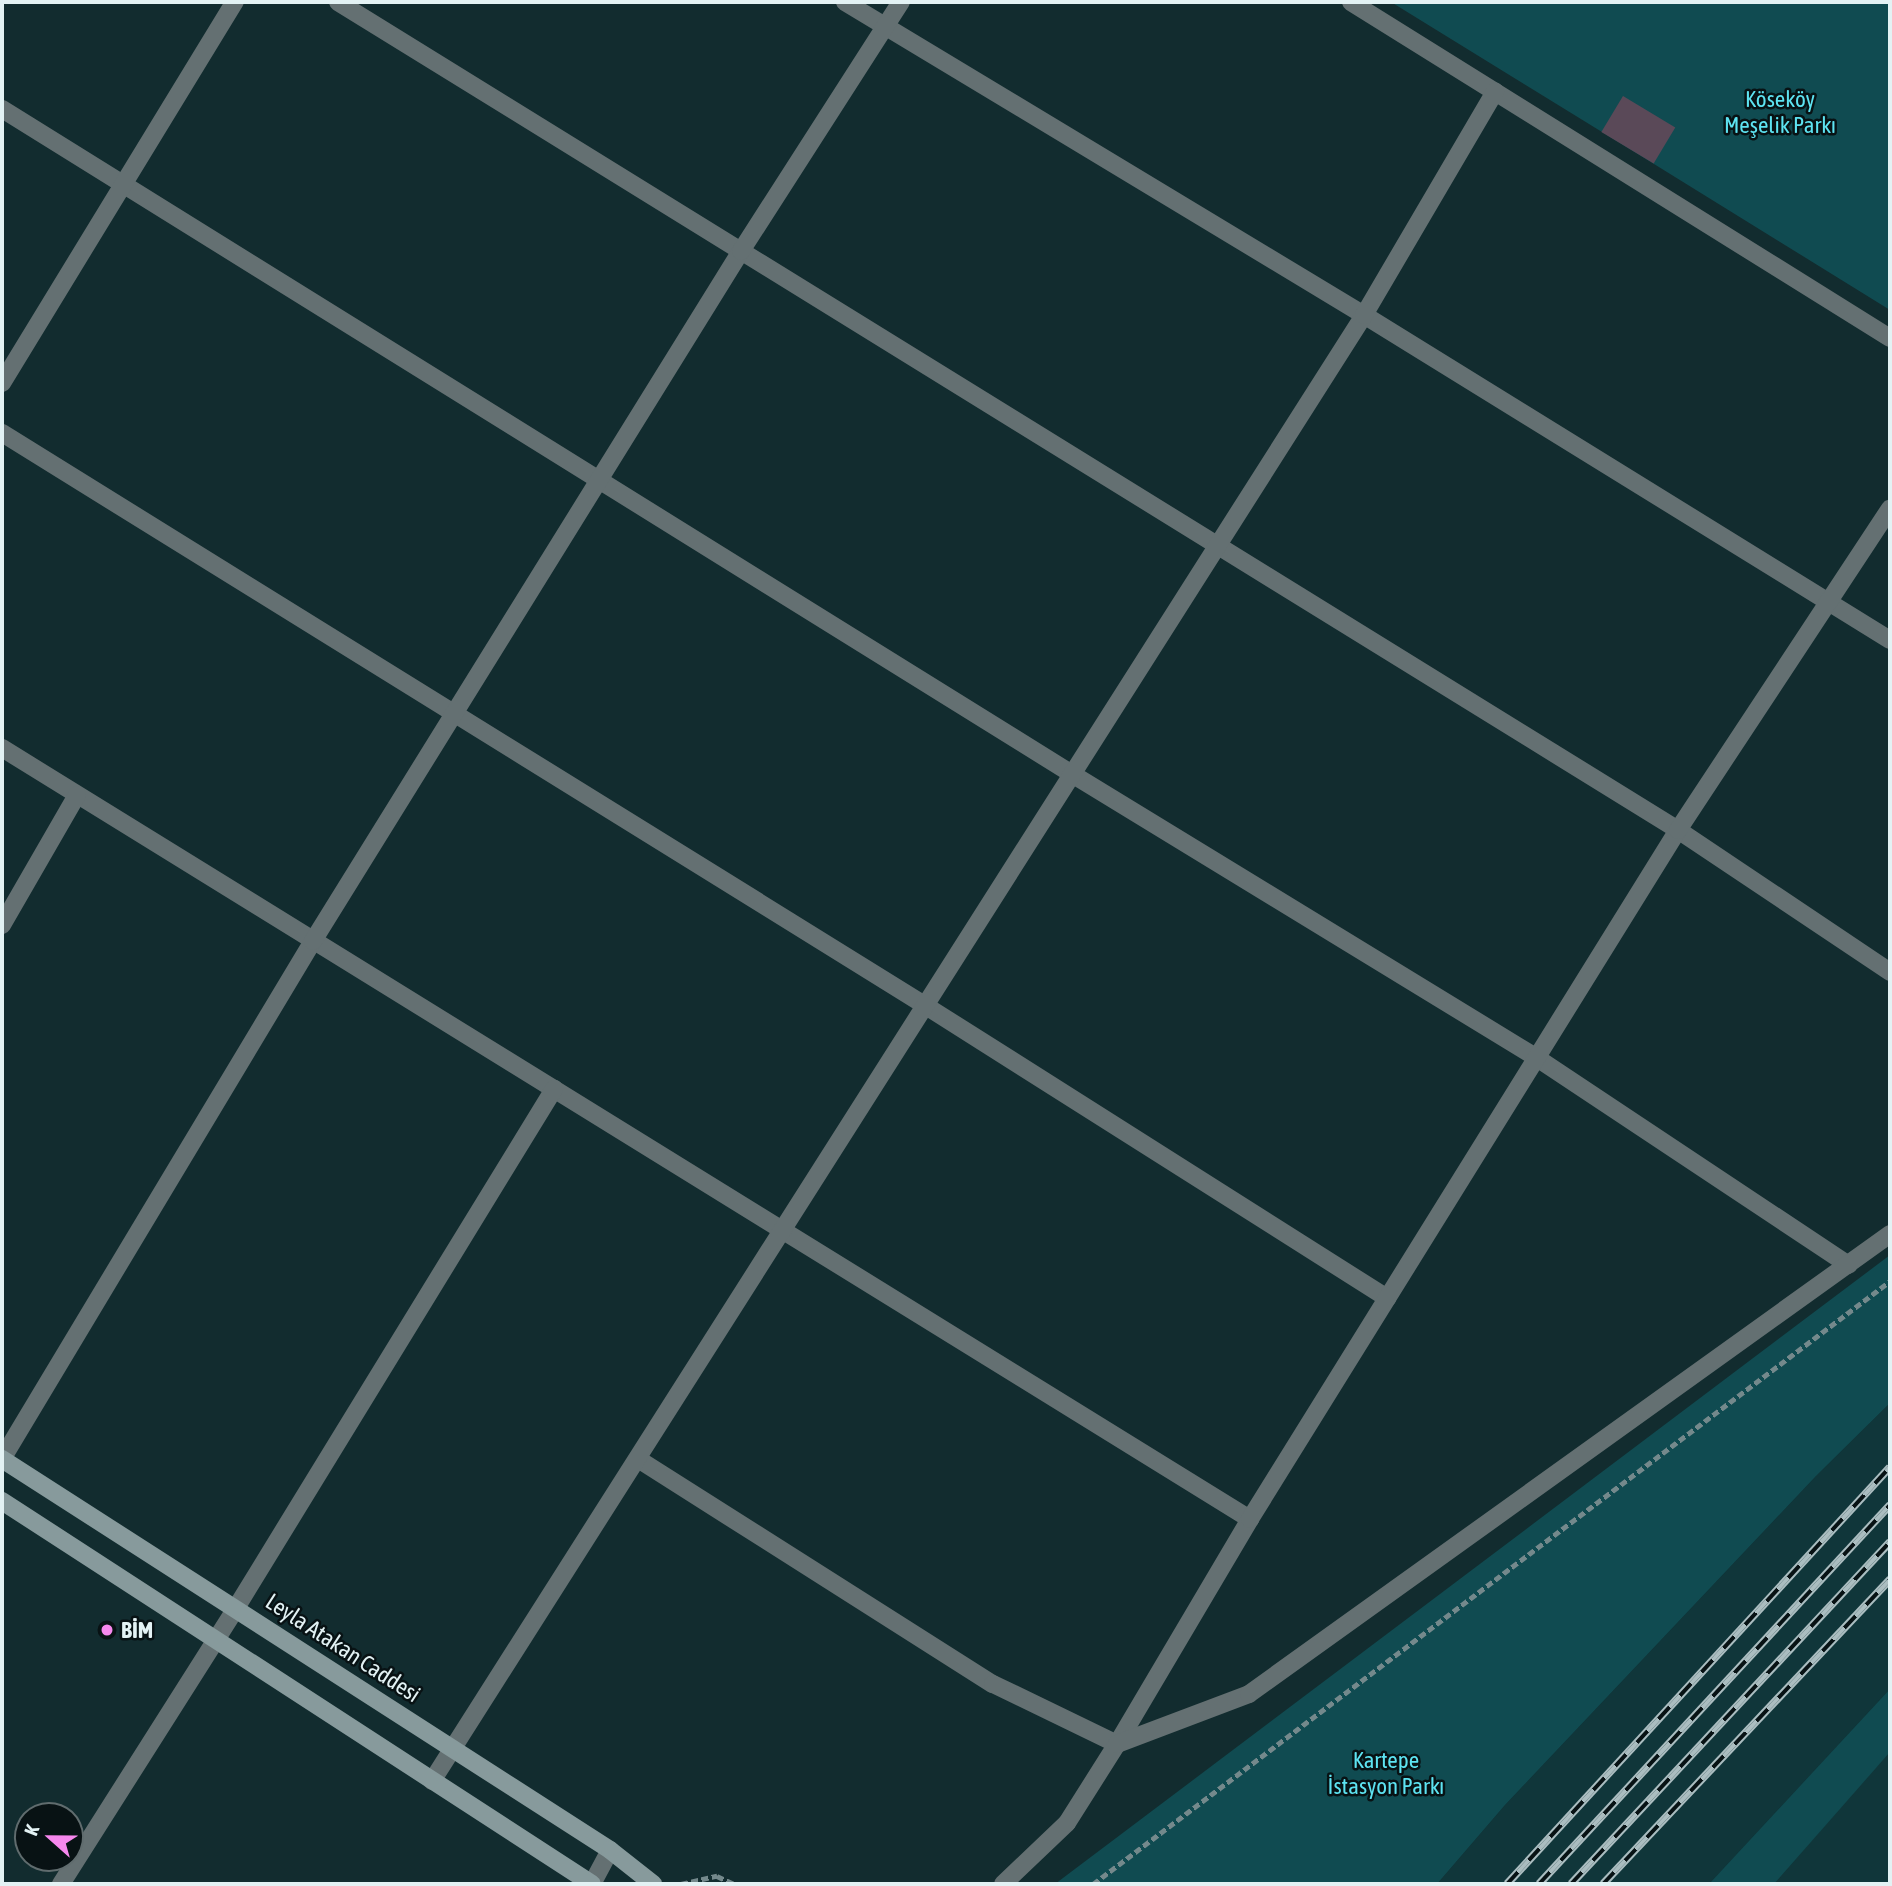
<!DOCTYPE html>
<html>
<head>
<meta charset="utf-8">
<style>
	body { margin:0 }
	#map { position:relative; width:1892px; height:1886px; overflow:hidden; background:#122c2f; font-family:"Asap Condensed",sans-serif }
	div>[style] { position:absolute }
	[style*='--x'] { left:calc(var(--x)*1px); top:calc(var(--y)*1px); width:calc(var(--w)*1px); rotate:calc(var(--a)*1deg) }
	.built>* { inset:0; background:#10363a }
	.green>* { inset:0; background:#104b51 }
	.building>* { inset:0; background:#5a4958; transform-origin:0 0 }
	.path>* { height:4.5px; margin-top:-2.25px; transform-origin:0; background:repeating-linear-gradient(90deg,#74898c 0 7px,transparent 0 10.5px) }
	.street>* { height:18px; margin:-9px; padding:0 9px; transform-origin:9px; border-radius:9px; background:#647072 }
	.secondary>* { height:18px; margin:-9px; padding:0 9px; transform-origin:9px; border-radius:9px; background:#879a9c }
	.rail>* { height:8px; margin-top:-4px; transform-origin:0; background:repeating-linear-gradient(90deg,#081214 0 16px,#abbdc0 0 32px); box-sizing:border-box; border-block:2px solid #abbdc0 }
	.dots>* { width:19px; height:19px; translate:-50% -50%; box-sizing:border-box; border:4px solid #081214; border-radius:50% }
	span { translate:-50% -50%; white-space:nowrap; text-align:center; line-height:1.15; -webkit-text-stroke:5px #081214; paint-order:stroke }
	.park-label { font-size:23px; color:#5de3f1 }
	.poi-label { font-size:23px; color:#e3f2f4; font-weight:700 }
	.left { translate:0 -50%; text-align:left }
	.street-label { font-size:23px; color:#e3f2f4 }
	.frame { position:absolute; inset:0; border:4px solid #e3f2f4; pointer-events:none }
	.north { position:absolute; left:14px; top:1802px; width:70px; height:70px; box-sizing:border-box; background:#081214; border:2px solid #606c6e; border-radius:50%; rotate:291deg; font-size:19px; font-weight:700; line-height:28px; text-align:center; color:#e3f2f4 }
	.north::after { content:''; display:block; margin:auto; width:24px; height:32px; background:#f688ed; clip-path:polygon(50% 0,100% 100%,50% 72%,0 100%) }
</style>
</head>
<body>
<div id="map">
	<div class="built">
		<i style="clip-path:polygon(1890px 1403px,1890px 1689px,1709px 1884px,1437px 1884px,1505px 1805px,1816px 1476px)"></i>
		<i style="clip-path:polygon(1890px 1752px,1890px 1884px,1774px 1884px,1871px 1772px)"></i>
	</div>
	<div class="green">
		<i style="clip-path:polygon(1391px 2px,1890px 2px,1890px 310px,1654px 164px)"></i>
		<i style="clip-path:polygon(1890px 1255px,1890px 1403px,1816px 1476px,1505px 1805px,1437px 1884px,1055px 1884px)"></i>
		<i style="clip-path:polygon(1890px 1689px,1890px 1752px,1774px 1884px,1709px 1884px)"></i>
	</div>
	<div class="building">
		<i style="left:1623px;top:96px;width:61px;height:42px;rotate:31deg"></i>
	</div>
	<div class="path">
		<i style="--x:681;--y:1884;--w:37;--a:-13"></i>
		<i style="--x:717;--y:1876;--w:19;--a:25"></i>
		<i style="--x:1093;--y:1884;--w:999;--a:-37.11"></i>
	</div>
	<div class="street">
		<i style="--x:338;--y:2;--w:1575;--a:31.71"></i>
		<i style="--x:1678;--y:830;--w:255;--a:33.8"></i>
		<i style="--x:845;--y:2;--w:606;--a:31.09"></i>
		<i style="--x:1364;--y:315;--w:618;--a:31.71"></i>
		<i style="--x:1351;--y:2;--w:635;--a:31.94"></i>
		<i style="--x:2;--y:109;--w:1260;--a:31.86"></i>
		<i style="--x:1072;--y:774;--w:545;--a:31.41"></i>
		<i style="--x:1537;--y:1058;--w:374;--a:33.6"></i>
		<i style="--x:2;--y:383;--w:447;--a:-58.6"></i>
		<i style="--x:2;--y:433;--w:1087;--a:31.8"></i>
		<i style="--x:926;--y:1006;--w:546;--a:32.35"></i>
		<i style="--x:2;--y:748;--w:1467;--a:31.71"></i>
		<i style="--x:2;--y:925;--w:150;--a:-60"></i>
		<i style="--x:2;--y:1459;--w:604;--a:-59.02"></i>
		<i style="--x:313;--y:941;--w:812;--a:-58.19"></i>
		<i style="--x:741;--y:251;--w:296;--a:-57.3"></i>
		<i style="--x:638;--y:1459;--w:420;--a:32.4"></i>
		<i style="--x:993;--y:1684;--w:138;--a:25.8"></i>
		<i style="--x:1117;--y:1744;--w:261;--a:-59.4"></i>
		<i style="--x:1250;--y:1519;--w:811;--a:-58.15"></i>
		<i style="--x:1678;--y:830;--w:385;--a:-56.6"></i>
		<i style="--x:432;--y:1781;--w:1737;--a:-57.55"></i>
		<i style="--x:1364;--y:315;--w:259;--a:-59.6"></i>
		<i style="--x:61;--y:1884;--w:327;--a:-57.6"></i>
		<i style="--x:236;--y:1608;--w:609;--a:-58.5"></i>
		<i style="--x:592;--y:1884;--w:38;--a:-62"></i>
		<i style="--x:1003;--y:1884;--w:88;--a:-43.6"></i>
		<i style="--x:1067;--y:1823;--w:93;--a:-57.7"></i>
		<i style="--x:1117;--y:1744;--w:141;--a:-20.7"></i>
		<i style="--x:1249;--y:1694;--w:789;--a:-35.66"></i>
	</div>
	<div class="secondary">
		<i style="--x:2;--y:1459;--w:723;--a:32.74"></i>
		<i style="--x:610;--y:1850;--w:55;--a:38.3"></i>
		<i style="--x:2;--y:1501;--w:703;--a:32.99"></i>
	</div>
	<div class="rail">
		<i style="--x:1507;--y:1884;--w:566;--a:-47.43"></i>
		<i style="--x:1539;--y:1884;--w:517;--a:-47.2"></i>
		<i style="--x:1571;--y:1884;--w:468;--a:-47"></i>
		<i style="--x:1603;--y:1884;--w:419;--a:-46.7"></i>
	</div>
	<div class="dots">
		<i style="left:107px;top:1630px;background:#f688ed"></i>
	</div>
	<div class="park-label">
		<span style="left:1780px;top:112px">Köseköy<br>Meşelik Parkı</span>
		<span style="left:1386px;top:1773px">Kartepe<br>İstasyon Parkı</span>
	</div>
	<div class="poi-label">
		<span class="left" style="left:121px;top:1630px">BİM</span>
	</div>
	<div class="street-label">
		<span style="left:343px;top:1648px;rotate:33deg">Leyla Atakan Caddesi</span>
	</div>
	<div class="frame"></div>
	<div class="north">K</div>
</div>
</body>
</html>
